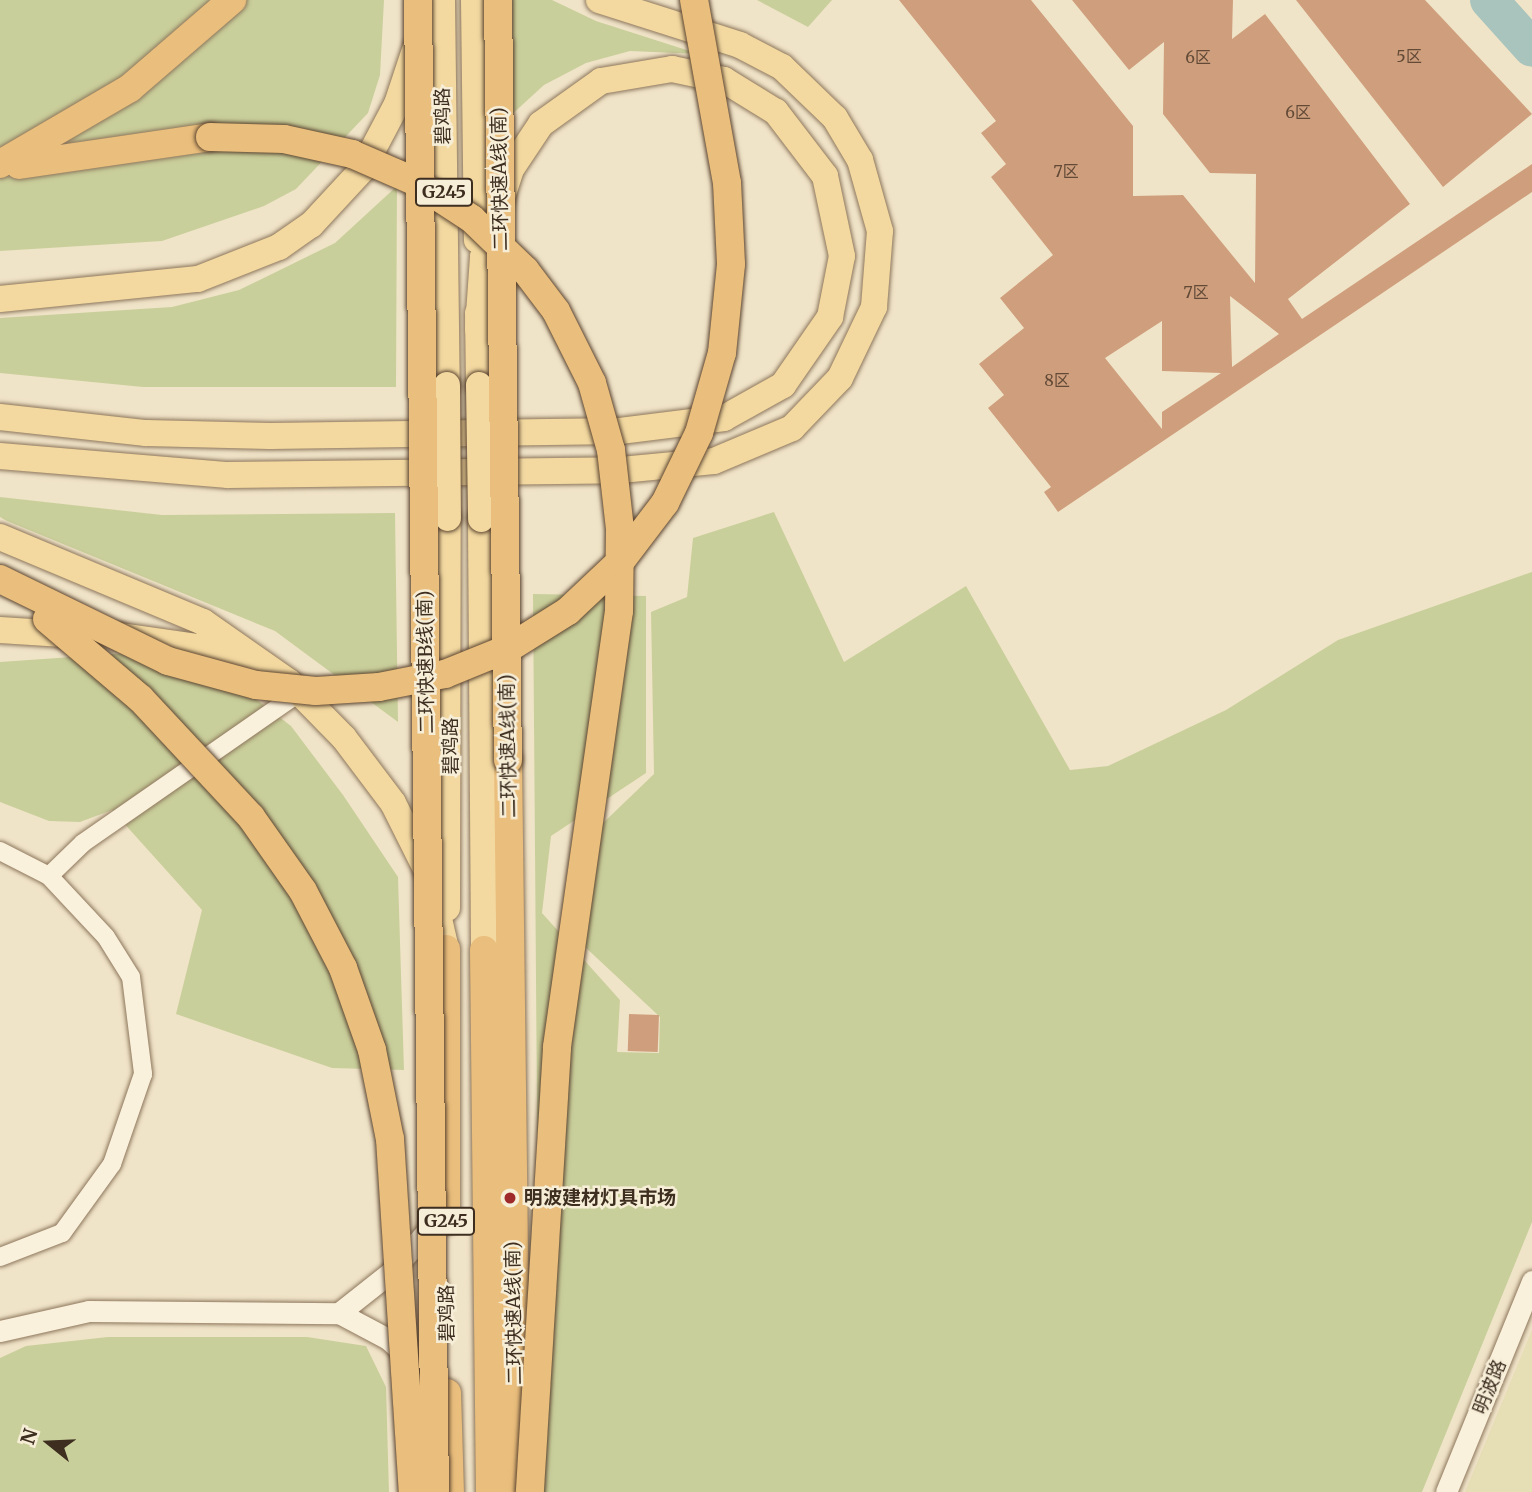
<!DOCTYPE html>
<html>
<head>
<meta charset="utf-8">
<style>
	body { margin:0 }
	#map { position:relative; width:1532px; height:1492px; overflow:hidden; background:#f0e4c8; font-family:Merriweather,"Noto Sans SC",serif }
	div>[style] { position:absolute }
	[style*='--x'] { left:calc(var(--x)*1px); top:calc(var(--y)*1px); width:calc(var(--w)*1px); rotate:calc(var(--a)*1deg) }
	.farmland>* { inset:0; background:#e6deb5 }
	.green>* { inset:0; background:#c9cf9b }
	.river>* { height:38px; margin:-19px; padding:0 19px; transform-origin:19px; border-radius:19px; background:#a9c4bc }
	.building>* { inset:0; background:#cf9f7d; transform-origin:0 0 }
	.roads { filter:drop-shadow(0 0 2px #8d765c) drop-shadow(0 0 2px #8d765c) }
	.minor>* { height:18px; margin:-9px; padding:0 9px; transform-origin:9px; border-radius:9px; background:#faf1dc }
	.tertiary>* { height:21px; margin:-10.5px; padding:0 10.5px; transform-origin:10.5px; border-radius:10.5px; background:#faf1dc }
	.primary>* { height:26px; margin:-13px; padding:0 13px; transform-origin:13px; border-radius:13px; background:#f3d9a0 }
	.trunk>* { height:28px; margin:-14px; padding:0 14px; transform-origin:14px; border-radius:14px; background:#eabe7c }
	.bridges { filter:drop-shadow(0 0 2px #5b4430) drop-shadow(0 0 2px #5b4430) }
	.primary-bridge>* { height:26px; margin:-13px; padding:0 13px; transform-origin:13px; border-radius:13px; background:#f3d9a0 }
	.trunk-bridge>* { height:28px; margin:-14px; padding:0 14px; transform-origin:14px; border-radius:14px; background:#eabe7c }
	.dots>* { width:19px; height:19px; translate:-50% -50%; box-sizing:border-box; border:4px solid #f7eed8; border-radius:50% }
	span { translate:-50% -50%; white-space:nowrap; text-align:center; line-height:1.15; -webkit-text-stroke:5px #f7eed8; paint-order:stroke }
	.number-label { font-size:16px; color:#624a37 }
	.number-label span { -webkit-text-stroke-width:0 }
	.shield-label span { padding:2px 5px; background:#f7eed8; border:2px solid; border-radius:5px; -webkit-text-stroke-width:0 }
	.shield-label { font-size:18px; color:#3d2e20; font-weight:700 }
	.street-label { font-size:19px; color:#3d2e20 }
	.poi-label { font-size:19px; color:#3d2e20; font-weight:700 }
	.left { translate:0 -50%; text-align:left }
	.north { position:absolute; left:14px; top:1408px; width:70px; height:70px; -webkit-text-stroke:5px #f7eed8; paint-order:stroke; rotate:288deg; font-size:19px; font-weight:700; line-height:28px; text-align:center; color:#3d2e20 }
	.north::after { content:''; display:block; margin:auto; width:24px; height:32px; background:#3d2e20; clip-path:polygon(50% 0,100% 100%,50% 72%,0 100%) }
</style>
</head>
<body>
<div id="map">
	<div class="farmland">
		<i style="clip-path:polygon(1532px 1330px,1532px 1492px,1465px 1492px)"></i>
	</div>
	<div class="green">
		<i style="clip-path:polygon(0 0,384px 0,380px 75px,368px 113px,296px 189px,264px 206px,162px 241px,0 251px)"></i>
		<i style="clip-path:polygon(510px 0,552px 0,596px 21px,699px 54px,630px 51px,586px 63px,544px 85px,509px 117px)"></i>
		<i style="clip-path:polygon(757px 0,832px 0,808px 27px)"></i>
		<i style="clip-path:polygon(397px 186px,396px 387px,143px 387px,0 373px,0 318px,172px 307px,239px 290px,335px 243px)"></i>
		<i style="clip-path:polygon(0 497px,162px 515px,395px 513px,398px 722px,275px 631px,7px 521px,0 517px)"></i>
		<i style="clip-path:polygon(774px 512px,844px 662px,966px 586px,1070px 770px,1108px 766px,1226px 710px,1338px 640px,1532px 572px,1532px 1222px,1422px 1492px,540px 1492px,533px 594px,646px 596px,646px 773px,551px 836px,542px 913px,620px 1000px,617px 1052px,659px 1053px,660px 1017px,584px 946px,601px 825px,654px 774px,651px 612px,687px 597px,693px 538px)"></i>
		<i style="clip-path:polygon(129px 653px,244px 690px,291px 726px,343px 795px,398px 877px,404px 1070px,332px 1068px,176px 1014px,202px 910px,112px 810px,80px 822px,49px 821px,0 802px,0 662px)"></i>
		<i style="clip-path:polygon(108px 1337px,307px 1337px,366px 1346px,386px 1387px,389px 1492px,0 1492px,0 1358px,26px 1346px)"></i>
	</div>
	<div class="river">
		<i style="--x:1489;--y:0;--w:64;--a:48.1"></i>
	</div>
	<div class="building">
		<i style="clip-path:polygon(evenodd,899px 0,1031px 0,1133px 126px,1133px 196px,1183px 195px,1255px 283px,1256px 174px,1210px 173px,1163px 114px,1164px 42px,1129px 70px,1072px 0,1233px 0,1232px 39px,1265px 14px,1410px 204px,1288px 299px,1302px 319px,1532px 164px,1532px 192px,1058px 512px,1044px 492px,1051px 487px,988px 408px,1004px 395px,979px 364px,1024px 328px,1000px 298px,1053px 255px,991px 177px,1006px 164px,981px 133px,996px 121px,899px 0,1230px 296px,1279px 334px,1232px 367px,1232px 365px,1230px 296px,899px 0,1162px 321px,1162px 371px,1221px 373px,1162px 412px,1162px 429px,1105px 358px,1162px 321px)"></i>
		<i style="clip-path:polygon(1296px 0,1425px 0,1532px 114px,1443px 187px)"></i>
		<i style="left:629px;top:1014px;width:30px;height:37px;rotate:2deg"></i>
	</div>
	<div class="roads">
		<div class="minor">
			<i style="--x:0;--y:851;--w:55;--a:27"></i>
			<i style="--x:49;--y:876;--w:83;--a:46.9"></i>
			<i style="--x:106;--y:937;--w:47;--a:58"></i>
			<i style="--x:131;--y:977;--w:98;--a:82.9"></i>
			<i style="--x:143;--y:1074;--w:95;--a:109"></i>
			<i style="--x:112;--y:1164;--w:85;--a:125.9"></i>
			<i style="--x:62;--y:1233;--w:66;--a:158.8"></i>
			<i style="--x:49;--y:876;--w:47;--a:-44.1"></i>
			<i style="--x:83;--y:843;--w:264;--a:-34.8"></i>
		</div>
		<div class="tertiary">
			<i style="--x:339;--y:1313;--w:66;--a:-38.3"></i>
			<i style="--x:391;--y:1272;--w:68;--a:-48.6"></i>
			<i style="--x:0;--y:1331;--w:91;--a:-12.7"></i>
			<i style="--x:89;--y:1311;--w:250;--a:0.5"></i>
			<i style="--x:339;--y:1313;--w:55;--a:28"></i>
			<i style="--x:388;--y:1339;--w:28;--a:42"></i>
			<i style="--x:1446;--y:1492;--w:228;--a:-67.8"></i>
		</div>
		<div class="primary">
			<i style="--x:442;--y:0;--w:385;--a:89.3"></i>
			<i style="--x:474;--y:0;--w:240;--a:89.3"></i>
			<i style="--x:0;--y:299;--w:199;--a:-5.8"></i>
			<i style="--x:198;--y:279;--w:87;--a:-21.6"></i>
			<i style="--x:279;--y:247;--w:39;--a:-35"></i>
			<i style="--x:311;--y:225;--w:75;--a:-47.2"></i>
			<i style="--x:362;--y:170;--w:75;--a:-62.1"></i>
			<i style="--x:397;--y:104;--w:57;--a:-71.6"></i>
			<i style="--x:478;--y:313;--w:72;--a:89.2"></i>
			<i style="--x:0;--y:417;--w:147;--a:6.3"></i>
			<i style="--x:146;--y:433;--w:124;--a:1.4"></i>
			<i style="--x:270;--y:436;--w:350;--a:-0.8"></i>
			<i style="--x:620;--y:431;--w:105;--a:-7.1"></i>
			<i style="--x:724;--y:418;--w:68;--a:-29.2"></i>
			<i style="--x:783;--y:385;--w:83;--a:-55.3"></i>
			<i style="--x:830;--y:317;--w:62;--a:-78.9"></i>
			<i style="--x:842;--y:256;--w:82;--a:-102"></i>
			<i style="--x:825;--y:176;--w:81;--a:-127.4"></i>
			<i style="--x:776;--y:112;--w:61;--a:-148.4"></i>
			<i style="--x:724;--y:80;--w:53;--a:-168.1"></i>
			<i style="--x:672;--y:69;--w:72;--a:170.4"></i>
			<i style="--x:601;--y:81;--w:74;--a:144.4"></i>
			<i style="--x:541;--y:124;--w:54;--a:123.7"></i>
			<i style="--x:511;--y:169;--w:92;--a:107.7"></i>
			<i style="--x:483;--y:257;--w:72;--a:94"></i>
			<i style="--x:0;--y:456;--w:229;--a:4.8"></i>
			<i style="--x:228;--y:475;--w:393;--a:-0.7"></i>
			<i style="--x:621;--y:470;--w:93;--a:-5.5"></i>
			<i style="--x:714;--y:461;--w:85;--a:-22.9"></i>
			<i style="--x:792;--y:428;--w:69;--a:-46.2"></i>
			<i style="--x:840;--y:378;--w:79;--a:-64.4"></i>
			<i style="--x:874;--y:307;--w:76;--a:-85.5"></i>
			<i style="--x:880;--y:231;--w:74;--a:-105.7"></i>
			<i style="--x:860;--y:160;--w:49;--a:-120.8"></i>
			<i style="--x:835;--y:118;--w:74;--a:-136.1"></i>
			<i style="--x:782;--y:67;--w:47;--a:-152.4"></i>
			<i style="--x:740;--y:45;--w:148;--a:-162.3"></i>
			<i style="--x:481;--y:519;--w:431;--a:89.6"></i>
			<i style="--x:0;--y:537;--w:220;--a:22.7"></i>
			<i style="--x:203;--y:622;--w:105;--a:34.9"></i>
			<i style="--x:289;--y:682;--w:78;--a:45.5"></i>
			<i style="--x:344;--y:738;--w:81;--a:53"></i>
			<i style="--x:393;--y:803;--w:80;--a:63.4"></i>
			<i style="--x:429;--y:875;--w:76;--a:77.1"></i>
			<i style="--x:0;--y:630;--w:79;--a:3.6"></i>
			<i style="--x:121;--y:636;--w:83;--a:8.3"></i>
			<i style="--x:203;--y:648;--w:53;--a:18.8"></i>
			<i style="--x:447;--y:908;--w:390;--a:-89.9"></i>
		</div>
		<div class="trunk">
			<i style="--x:0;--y:164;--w:151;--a:-30.3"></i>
			<i style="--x:130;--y:88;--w:135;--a:-40.8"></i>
			<i style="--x:19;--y:165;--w:193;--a:-8.3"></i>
			<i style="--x:508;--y:760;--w:732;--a:89.3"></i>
			<i style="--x:446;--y:949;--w:271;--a:90"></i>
			<i style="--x:484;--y:950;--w:542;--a:89.37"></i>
			<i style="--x:447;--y:1393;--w:99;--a:88.3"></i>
		</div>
	</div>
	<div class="bridges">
		<div class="primary-bridge">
			<i style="--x:447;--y:385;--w:133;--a:89.6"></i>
			<i style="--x:479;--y:385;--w:134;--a:89.1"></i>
		</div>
		<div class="trunk-bridge">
			<i style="--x:418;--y:0;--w:1492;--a:89.35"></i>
			<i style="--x:498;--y:0;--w:760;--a:89.25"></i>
			<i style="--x:210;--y:137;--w:74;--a:1.5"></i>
			<i style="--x:284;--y:139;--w:70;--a:12.4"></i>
			<i style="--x:352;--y:154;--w:68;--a:23.5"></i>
			<i style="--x:414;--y:181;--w:69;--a:33.2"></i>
			<i style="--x:472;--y:219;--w:74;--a:43.9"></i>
			<i style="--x:525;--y:270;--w:51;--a:52.9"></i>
			<i style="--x:556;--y:311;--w:80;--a:63.4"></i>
			<i style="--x:592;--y:383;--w:70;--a:74.2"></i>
			<i style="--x:611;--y:450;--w:80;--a:83.5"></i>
			<i style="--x:620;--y:529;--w:82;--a:90.7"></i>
			<i style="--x:619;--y:611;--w:441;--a:98.1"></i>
			<i style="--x:557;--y:1048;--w:445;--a:93.5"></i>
			<i style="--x:0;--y:579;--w:187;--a:26"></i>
			<i style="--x:168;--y:661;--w:91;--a:15.3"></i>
			<i style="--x:256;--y:685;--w:60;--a:5.7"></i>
			<i style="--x:316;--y:691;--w:63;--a:-3.6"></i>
			<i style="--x:379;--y:687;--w:67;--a:-11.1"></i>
			<i style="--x:445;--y:674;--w:69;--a:-22.1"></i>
			<i style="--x:509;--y:648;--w:70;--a:-32.1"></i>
			<i style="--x:568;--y:611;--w:71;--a:-43.3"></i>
			<i style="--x:620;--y:562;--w:74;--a:-52.7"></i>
			<i style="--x:665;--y:503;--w:78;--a:-64.1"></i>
			<i style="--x:699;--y:433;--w:83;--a:-74"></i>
			<i style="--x:722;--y:353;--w:89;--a:-84.2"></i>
			<i style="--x:731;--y:264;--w:81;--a:-92.8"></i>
			<i style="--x:727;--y:183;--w:186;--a:-100.2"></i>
			<i style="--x:47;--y:619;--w:123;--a:40.4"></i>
			<i style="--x:141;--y:699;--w:161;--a:47"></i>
			<i style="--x:251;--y:817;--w:90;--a:54.9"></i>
			<i style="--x:303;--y:891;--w:87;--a:62.5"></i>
			<i style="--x:343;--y:968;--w:87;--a:70.5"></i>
			<i style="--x:372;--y:1050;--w:91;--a:78.6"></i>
			<i style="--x:390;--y:1139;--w:354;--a:86.3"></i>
		</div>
	</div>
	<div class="dots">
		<i style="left:510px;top:1198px;background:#9e2a2b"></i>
	</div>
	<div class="number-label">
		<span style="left:1409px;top:56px">5区</span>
		<span style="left:1198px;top:57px">6区</span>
		<span style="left:1298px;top:112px">6区</span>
		<span style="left:1066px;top:171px">7区</span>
		<span style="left:1196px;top:292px">7区</span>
		<span style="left:1057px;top:380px">8区</span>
	</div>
	<div class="shield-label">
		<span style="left:444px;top:192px">G245</span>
		<span style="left:446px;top:1221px">G245</span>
	</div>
	<div class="street-label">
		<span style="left:443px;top:116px;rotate:-91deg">碧鸡路</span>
		<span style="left:500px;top:179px;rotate:-91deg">二环快速A线(南)</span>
		<span style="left:426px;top:662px;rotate:-91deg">二环快速B线(南)</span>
		<span style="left:451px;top:746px;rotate:-90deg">碧鸡路</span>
		<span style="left:508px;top:746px;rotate:-91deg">二环快速A线(南)</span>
		<span style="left:447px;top:1313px;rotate:-91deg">碧鸡路</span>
		<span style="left:514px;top:1313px;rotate:-91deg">二环快速A线(南)</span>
		<span style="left:1490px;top:1387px;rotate:-68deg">明波路</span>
	</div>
	<div class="poi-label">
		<span class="left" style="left:524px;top:1198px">明波建材灯具市场</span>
	</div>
	<div class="north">N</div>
</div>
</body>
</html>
